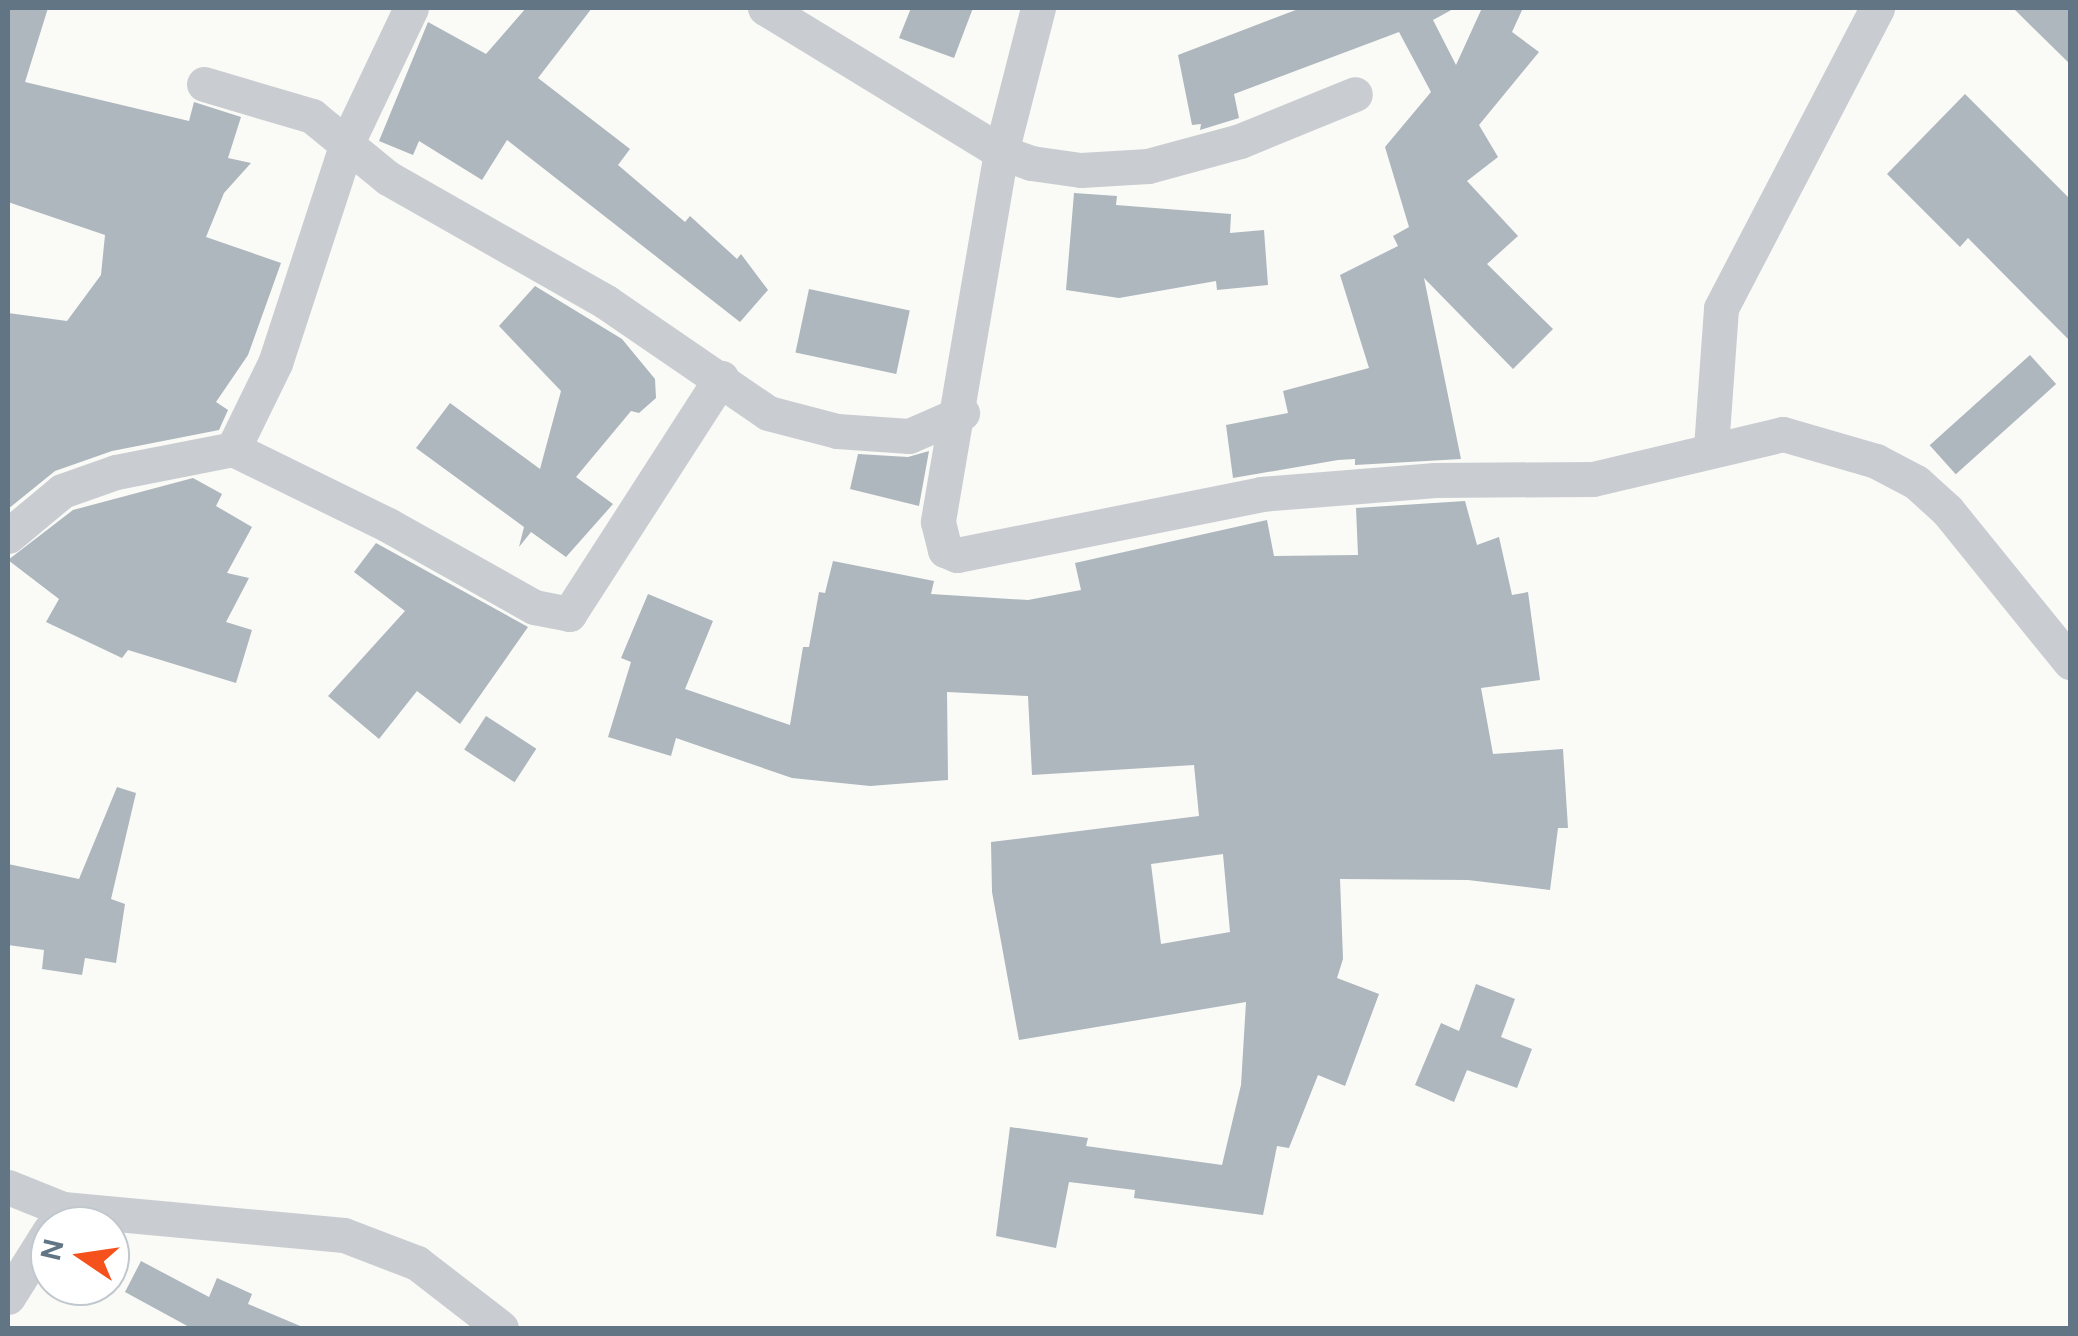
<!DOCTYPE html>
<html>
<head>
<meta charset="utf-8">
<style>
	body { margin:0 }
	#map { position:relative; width:2078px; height:1336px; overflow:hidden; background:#fafaf7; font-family:"DM Sans",sans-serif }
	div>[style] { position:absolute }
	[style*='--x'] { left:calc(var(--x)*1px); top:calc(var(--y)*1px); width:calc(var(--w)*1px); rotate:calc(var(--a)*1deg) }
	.building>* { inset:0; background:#adb7bd; transform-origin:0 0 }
	.minor>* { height:35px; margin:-17.5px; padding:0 17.5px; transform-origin:17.5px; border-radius:17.5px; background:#c9cdd1 }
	span { translate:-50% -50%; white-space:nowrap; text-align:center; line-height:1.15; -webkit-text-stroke:10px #fff; paint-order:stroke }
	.frame { position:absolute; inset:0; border:10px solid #617585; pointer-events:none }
	.north { position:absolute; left:30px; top:1206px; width:100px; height:100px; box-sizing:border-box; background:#fff; border:2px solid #c0c8ce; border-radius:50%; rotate:283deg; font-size:28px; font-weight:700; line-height:40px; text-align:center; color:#617585 }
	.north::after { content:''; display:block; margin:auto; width:35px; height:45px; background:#f5511c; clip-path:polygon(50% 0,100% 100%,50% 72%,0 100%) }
</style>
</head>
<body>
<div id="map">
	<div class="building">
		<i style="clip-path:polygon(8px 8px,48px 8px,25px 82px,189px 121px,194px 102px,241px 117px,228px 158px,251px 163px,224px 193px,206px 237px,281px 263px,248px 355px,216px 402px,228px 410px,219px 430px,112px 451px,55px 471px,8px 509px,8px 313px,67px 321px,101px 275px,105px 235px,8px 202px)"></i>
		<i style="clip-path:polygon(526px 8px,592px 8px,538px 78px,630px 149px,618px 165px,685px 222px,690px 216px,737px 259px,741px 254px,768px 290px,740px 322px,507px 140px,482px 180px,419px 141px,413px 155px,379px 141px,428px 22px,486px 54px)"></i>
		<i style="clip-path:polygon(911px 8px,973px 8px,954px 58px,899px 38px)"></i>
		<i style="clip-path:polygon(1301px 8px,1455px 8px,1433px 20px,1456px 65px,1482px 8px,1523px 8px,1512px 32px,1539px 52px,1479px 125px,1498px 157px,1467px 181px,1518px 236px,1487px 264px,1553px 329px,1513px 369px,1424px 278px,1461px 459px,1355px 465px,1355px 459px,1338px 460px,1233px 478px,1226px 425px,1288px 413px,1283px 391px,1369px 368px,1340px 275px,1398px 246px,1393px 236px,1409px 227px,1385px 147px,1431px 92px,1399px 32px,1234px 94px,1239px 118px,1200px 130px,1201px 124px,1192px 125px,1178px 55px)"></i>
		<i style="clip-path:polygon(2013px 8px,2070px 8px,2070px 64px)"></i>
		<i style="clip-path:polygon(1965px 94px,2070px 199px,2070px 341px,1968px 238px,1960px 247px,1887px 174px)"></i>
		<i style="clip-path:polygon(1074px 193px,1117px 196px,1116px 205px,1231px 214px,1230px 233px,1264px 230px,1268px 285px,1217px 290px,1216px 281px,1119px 298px,1066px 290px)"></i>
		<i style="clip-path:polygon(535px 286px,622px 339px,655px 379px,656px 398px,639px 413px,631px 411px,576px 477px,613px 504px,566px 557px,531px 532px,519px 547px,524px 527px,416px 448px,450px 403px,540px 469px,561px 391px,499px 326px)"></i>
		<i style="left:809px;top:289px;width:103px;height:65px;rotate:12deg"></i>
		<i style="left:2030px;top:355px;width:39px;height:135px;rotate:48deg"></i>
		<i style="clip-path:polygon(929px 451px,919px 506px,850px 489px,858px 454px,908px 457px)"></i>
		<i style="clip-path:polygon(193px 478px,222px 494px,216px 506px,252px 527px,227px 573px,249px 578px,226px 622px,252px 630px,236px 683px,128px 650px,122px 658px,46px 622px,59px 599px,8px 560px,73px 510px)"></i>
		<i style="clip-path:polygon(evenodd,1465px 501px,1477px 545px,1499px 537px,1512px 595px,1528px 592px,1540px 680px,1481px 688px,1493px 754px,1563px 749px,1568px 828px,1558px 828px,1550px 890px,1468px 880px,1340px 879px,1343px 959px,1337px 978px,1379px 994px,1345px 1086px,1318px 1075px,1289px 1148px,1277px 1146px,1263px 1215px,1134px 1198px,1135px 1190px,1069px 1182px,1056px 1248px,996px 1236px,1010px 1127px,1088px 1138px,1086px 1146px,1222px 1165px,1241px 1085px,1246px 1002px,1019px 1040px,992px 892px,991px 842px,1199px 816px,1194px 765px,1032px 775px,1028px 696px,947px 692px,948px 780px,870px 786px,792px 778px,676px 738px,671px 756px,608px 737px,631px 662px,621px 658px,648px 594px,713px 621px,685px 689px,790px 725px,803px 647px,809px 647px,819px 592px,825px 593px,833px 561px,934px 581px,931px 594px,1028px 600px,1081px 590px,1075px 563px,1267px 520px,1274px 556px,1358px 555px,1356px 508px,1465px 501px,1223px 854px,1230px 932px,1161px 944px,1151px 864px,1223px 854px)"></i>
		<i style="clip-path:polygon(376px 543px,528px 627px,460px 724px,417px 691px,379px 739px,328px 696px,405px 611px,354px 572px)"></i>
		<i style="left:486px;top:716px;width:60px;height:40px;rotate:33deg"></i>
		<i style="clip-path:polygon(117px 787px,136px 793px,111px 899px,125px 904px,116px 963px,85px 958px,82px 975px,42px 969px,44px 950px,8px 945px,8px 864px,79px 879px)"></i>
		<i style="clip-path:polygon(1476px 984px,1515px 999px,1501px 1037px,1532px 1049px,1517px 1088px,1467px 1070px,1454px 1102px,1415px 1085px,1441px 1023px,1459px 1031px)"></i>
		<i style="clip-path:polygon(141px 1261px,209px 1297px,217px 1278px,252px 1294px,248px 1304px,305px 1328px,191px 1328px,125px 1292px)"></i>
	</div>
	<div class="minor">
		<i style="--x:411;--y:8;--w:149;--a:115.4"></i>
		<i style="--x:347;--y:143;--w:231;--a:108.1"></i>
		<i style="--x:275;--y:363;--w:96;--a:116"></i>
		<i style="--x:233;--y:449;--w:173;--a:26.1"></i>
		<i style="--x:388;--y:525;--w:167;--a:29.3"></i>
		<i style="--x:534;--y:607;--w:36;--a:11"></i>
		<i style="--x:569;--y:614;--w:281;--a:-57.2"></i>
		<i style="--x:765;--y:8;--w:276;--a:31.4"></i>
		<i style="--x:1001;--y:152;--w:32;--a:20"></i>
		<i style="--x:1031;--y:163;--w:50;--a:8"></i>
		<i style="--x:1081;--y:170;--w:67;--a:-3.4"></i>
		<i style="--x:1148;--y:166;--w:95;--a:-15.2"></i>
		<i style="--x:1240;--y:141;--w:124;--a:-22.2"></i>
		<i style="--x:1038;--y:8;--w:149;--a:104.4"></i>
		<i style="--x:1001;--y:152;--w:375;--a:99.7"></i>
		<i style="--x:938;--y:522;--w:29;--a:76"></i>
		<i style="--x:945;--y:550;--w:13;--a:23"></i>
		<i style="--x:957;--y:555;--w:310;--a:-11.3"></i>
		<i style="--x:1261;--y:494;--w:175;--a:-4.6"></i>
		<i style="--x:1435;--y:480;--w:158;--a:-0.4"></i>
		<i style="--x:1593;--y:479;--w:195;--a:-13.3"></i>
		<i style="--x:1783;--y:434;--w:97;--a:16.2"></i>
		<i style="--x:1876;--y:461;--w:45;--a:27.7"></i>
		<i style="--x:1916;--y:482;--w:42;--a:42.1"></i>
		<i style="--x:1947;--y:510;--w:196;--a:51"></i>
		<i style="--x:204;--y:84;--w:113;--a:16.5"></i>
		<i style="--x:312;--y:116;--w:98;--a:39.2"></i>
		<i style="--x:388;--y:178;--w:251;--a:29.6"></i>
		<i style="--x:606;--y:302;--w:196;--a:34.4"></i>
		<i style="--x:768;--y:413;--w:71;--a:14.6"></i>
		<i style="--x:837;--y:431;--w:72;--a:4"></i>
		<i style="--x:909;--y:436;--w:58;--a:-23.5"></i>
		<i style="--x:1711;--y:448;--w:140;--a:-85.9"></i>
		<i style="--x:1721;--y:308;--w:338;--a:-62.5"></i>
		<i style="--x:8;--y:536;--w:70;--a:-39.8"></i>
		<i style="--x:62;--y:491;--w:57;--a:-19.4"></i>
		<i style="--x:116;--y:472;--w:119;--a:-11.1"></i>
		<i style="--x:8;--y:1187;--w:59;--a:21.8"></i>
		<i style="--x:63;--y:1209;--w:282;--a:5.3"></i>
		<i style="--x:344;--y:1235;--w:78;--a:21"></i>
		<i style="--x:417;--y:1263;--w:106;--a:37.7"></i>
		<i style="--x:8;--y:1297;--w:79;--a:-57.9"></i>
	</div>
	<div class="frame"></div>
	<div class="north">N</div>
</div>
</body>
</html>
